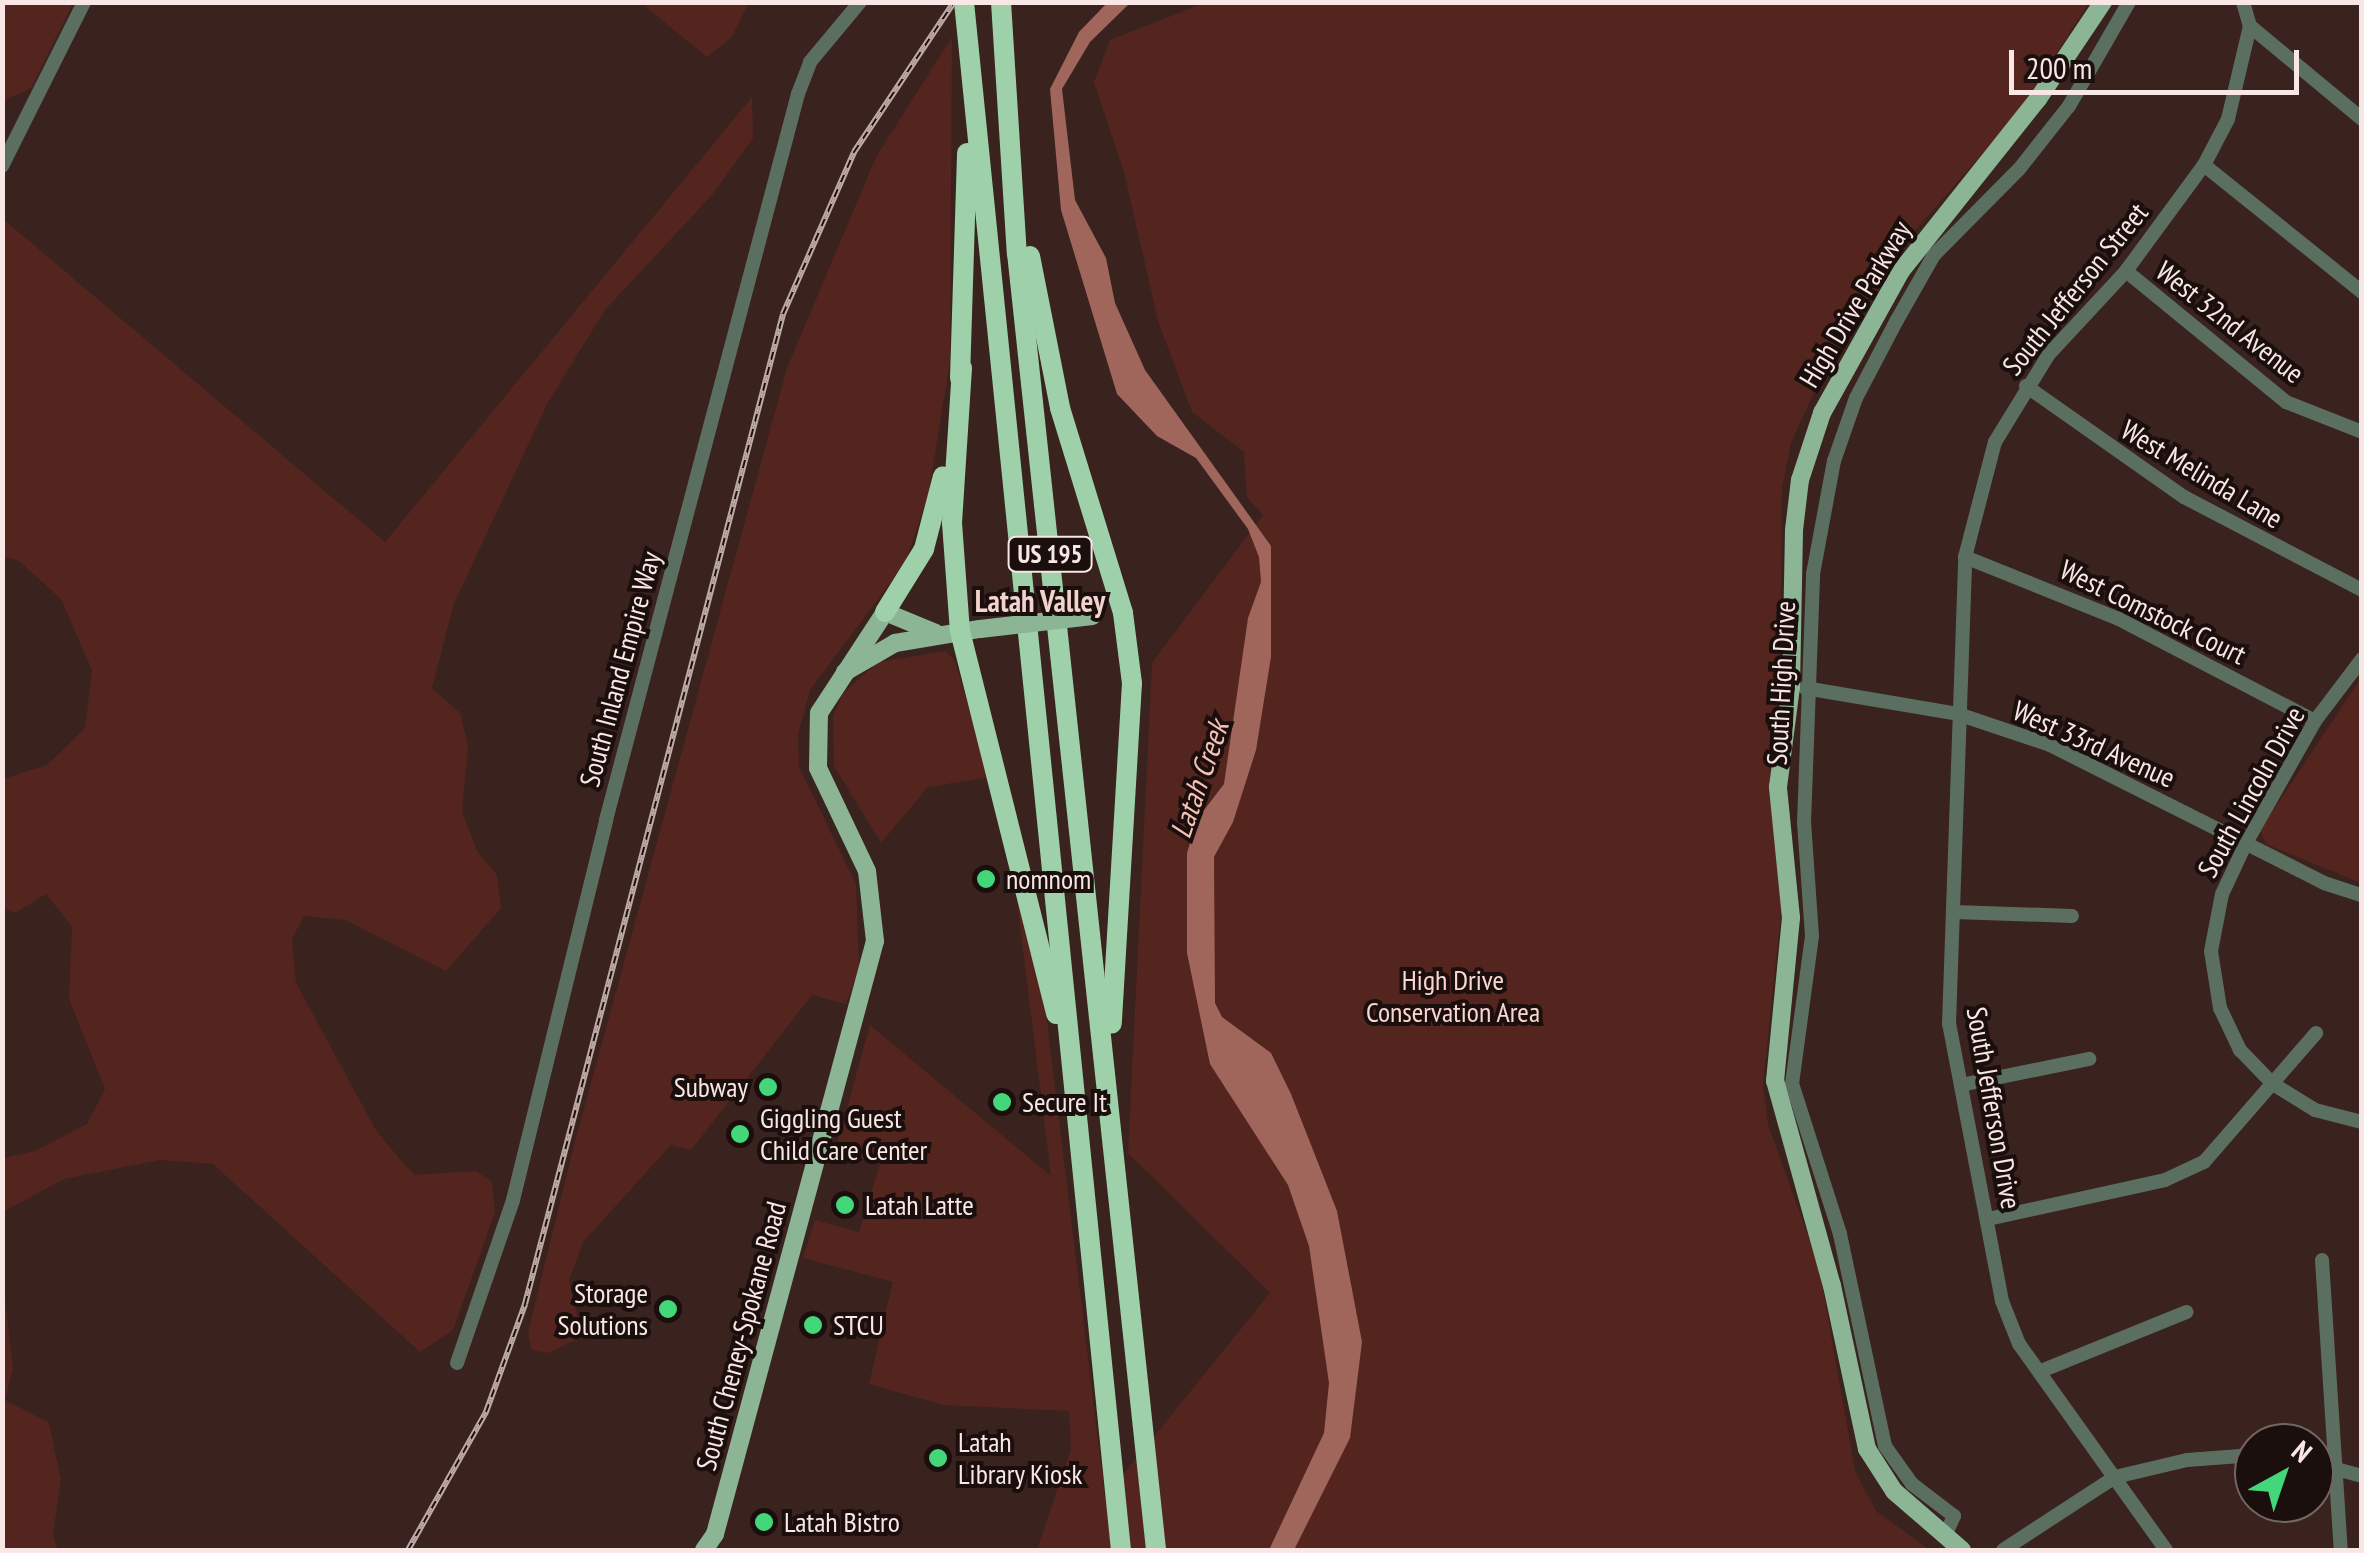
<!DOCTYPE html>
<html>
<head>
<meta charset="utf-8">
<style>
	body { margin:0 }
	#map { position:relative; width:2364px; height:1553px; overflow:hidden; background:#3a221e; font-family:"PT Sans Narrow",sans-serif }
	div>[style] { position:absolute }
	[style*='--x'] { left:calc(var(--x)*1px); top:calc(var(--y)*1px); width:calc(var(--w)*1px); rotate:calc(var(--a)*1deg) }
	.green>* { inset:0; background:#53251e }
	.water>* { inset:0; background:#a0665c }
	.minor>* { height:14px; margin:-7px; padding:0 7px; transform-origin:7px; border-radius:7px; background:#5b6f60 }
	.major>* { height:18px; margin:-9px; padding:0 9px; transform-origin:9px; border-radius:9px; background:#8bb595 }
	.highway>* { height:20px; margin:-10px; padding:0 10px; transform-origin:10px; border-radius:10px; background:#9ed1aa }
	.rail>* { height:6px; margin-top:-3px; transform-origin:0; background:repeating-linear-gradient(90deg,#1a0f0d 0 8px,#beaaa7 0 16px); box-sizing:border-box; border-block:2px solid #beaaa7 }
	.major-bridge>* { height:18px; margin:-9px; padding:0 9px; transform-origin:9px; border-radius:9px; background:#8bb595 }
	.dots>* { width:28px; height:28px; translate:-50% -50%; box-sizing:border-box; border:5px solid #1a0f0d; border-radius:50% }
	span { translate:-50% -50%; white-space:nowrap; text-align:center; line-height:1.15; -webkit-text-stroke:8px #1a0f0d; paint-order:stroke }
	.shield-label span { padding:2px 8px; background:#1a0f0d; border:2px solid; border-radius:8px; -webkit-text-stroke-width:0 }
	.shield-label { font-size:25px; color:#f8e7e4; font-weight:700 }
	.street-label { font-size:28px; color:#f8e7e4 }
	.poi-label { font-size:28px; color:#f8e7e4 }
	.left { translate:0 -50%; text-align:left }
	.right { translate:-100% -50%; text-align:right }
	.park-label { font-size:28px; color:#fbd6cf }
	.neighbourhood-label { font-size:30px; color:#f3d3cd; font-weight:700 }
	.water-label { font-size:30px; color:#f7c1b7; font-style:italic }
	.frame { position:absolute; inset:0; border:5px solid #f8e7e4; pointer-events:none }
	.north { position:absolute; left:2234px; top:1423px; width:100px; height:100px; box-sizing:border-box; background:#1a0f0d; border:2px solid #736563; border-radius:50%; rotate:40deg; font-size:28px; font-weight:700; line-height:40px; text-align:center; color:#f8e7e4 }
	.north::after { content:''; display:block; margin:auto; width:35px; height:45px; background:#44d77a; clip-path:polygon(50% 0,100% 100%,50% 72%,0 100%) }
	.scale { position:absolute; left:2009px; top:50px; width:290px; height:45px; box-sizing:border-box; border:5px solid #f8e7e4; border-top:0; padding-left:12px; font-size:30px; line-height:35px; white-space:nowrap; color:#f8e7e4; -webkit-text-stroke:8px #1a0f0d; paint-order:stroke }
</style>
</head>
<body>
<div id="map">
	<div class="green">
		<i style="clip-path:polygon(1207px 2px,2089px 3px,2019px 111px,1907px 240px,1816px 388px,1791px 443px,1782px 489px,1780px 680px,1770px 766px,1782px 903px,1763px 1085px,1768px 1124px,1819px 1267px,1855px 1471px,1876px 1511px,1930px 1550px,1037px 1550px,1071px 1449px,1069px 1411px,943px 1405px,869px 1384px,893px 1282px,803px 1258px,815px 1220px,859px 1232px,880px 1164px,835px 1151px,870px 1025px,1051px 1176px,1011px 853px,1047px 1021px,1105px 1497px,1270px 1293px,1128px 1153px,1152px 663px,1263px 515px,1247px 497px,1244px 452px,1192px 412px,1158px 321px,1124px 172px,1094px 82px,1110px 40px)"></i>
		<i style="clip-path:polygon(2px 3px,73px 3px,31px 88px,3px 101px)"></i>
		<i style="clip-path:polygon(641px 3px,749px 3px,731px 38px,707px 57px)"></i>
		<i style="clip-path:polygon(952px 37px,950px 362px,928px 496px,905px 563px,810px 690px,798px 735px,799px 767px,856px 884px,859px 967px,846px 1004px,812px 995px,691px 1150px,671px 1145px,583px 1242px,569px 1281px,582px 1336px,549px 1353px,532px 1350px,528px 1333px,574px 1145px,787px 368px,876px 157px)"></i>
		<i style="clip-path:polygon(752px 97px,753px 138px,712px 195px,605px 310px,547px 404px,453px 606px,432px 688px,461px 714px,468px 748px,462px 812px,477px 851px,497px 875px,501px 908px,446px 971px,345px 920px,304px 916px,292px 939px,296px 983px,377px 1132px,414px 1175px,476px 1171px,492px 1182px,495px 1212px,453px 1330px,420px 1352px,213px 1164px,159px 1160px,64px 1179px,3px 1212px,3px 1158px,35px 1151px,87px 1124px,105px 1089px,69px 999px,72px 927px,46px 894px,15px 913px,3px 907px,3px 779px,47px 765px,85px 728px,92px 670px,61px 599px,19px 561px,3px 556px,3px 219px,385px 542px)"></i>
		<i style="clip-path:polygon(945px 651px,954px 659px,990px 777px,928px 787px,881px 843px,834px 766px,833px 716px,843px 693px,878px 662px)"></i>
		<i style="clip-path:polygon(2361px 678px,2361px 883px,2266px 844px,2260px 830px)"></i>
		<i style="clip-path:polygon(3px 1282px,13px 1368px,5px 1400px,49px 1423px,61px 1480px,53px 1534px,58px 1550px,3px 1550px)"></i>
	</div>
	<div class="water">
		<i style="clip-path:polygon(1107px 3px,1130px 3px,1090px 42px,1062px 89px,1075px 200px,1106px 258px,1115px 303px,1145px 370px,1271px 546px,1271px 657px,1256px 750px,1233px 822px,1214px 857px,1215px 1003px,1222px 1017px,1271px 1053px,1291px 1094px,1337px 1211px,1362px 1342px,1350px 1438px,1294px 1550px,1269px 1550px,1324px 1433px,1329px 1383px,1309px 1246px,1288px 1185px,1210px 1064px,1187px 953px,1187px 853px,1198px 818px,1224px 784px,1248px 618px,1261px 582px,1259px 557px,1248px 529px,1196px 458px,1157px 436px,1117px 394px,1061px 210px,1050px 89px,1079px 32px)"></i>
	</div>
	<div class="minor">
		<i style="--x:2243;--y:2;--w:25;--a:74"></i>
		<i style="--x:2250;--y:26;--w:146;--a:39.7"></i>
		<i style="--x:2204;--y:165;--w:203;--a:38.8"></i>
		<i style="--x:2;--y:166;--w:183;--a:-63.4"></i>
		<i style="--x:2126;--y:271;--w:207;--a:39.3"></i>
		<i style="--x:2286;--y:402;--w:82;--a:21.5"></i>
		<i style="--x:2026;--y:386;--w:193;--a:35.1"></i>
		<i style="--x:2184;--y:497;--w:201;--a:27.6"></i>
		<i style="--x:1965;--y:557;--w:164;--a:21.9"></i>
		<i style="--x:2117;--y:618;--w:223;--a:27.5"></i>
		<i style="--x:2362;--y:659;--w:78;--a:127.2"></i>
		<i style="--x:2315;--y:721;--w:140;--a:119.5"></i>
		<i style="--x:2246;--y:843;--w:56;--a:115.2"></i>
		<i style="--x:2222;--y:894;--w:58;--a:100.9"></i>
		<i style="--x:2211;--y:951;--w:58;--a:81"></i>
		<i style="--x:2220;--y:1008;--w:47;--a:64.5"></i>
		<i style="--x:2240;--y:1050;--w:47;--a:45.9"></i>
		<i style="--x:2273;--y:1084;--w:49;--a:31.8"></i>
		<i style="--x:2315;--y:1110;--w:49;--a:14.3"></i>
		<i style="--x:1805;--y:688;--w:155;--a:9.6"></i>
		<i style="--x:1958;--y:714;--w:97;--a:18.6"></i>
		<i style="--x:2050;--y:745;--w:307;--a:26.7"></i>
		<i style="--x:2324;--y:883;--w:40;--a:18"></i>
		<i style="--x:1954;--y:912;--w:118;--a:1.9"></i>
		<i style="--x:1961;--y:1085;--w:131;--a:-11.5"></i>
		<i style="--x:1988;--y:1219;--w:181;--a:-12.4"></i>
		<i style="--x:2165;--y:1180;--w:43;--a:-24.8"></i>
		<i style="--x:2204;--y:1162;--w:171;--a:-49"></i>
		<i style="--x:2322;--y:1260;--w:291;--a:86.3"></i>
		<i style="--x:457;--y:1363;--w:172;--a:-71"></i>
		<i style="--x:513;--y:1200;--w:391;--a:-76.2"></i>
		<i style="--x:606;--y:820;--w:751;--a:-75.19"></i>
		<i style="--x:798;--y:94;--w:34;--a:-69"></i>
		<i style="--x:810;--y:62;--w:78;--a:-50.2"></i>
		<i style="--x:2041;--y:1371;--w:157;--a:-22.1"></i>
		<i style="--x:2314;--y:1463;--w:50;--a:15.2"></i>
		<i style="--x:1945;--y:1536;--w:22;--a:-66"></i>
		<i style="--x:1954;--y:1516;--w:53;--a:-142.7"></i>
		<i style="--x:1912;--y:1484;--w:47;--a:-125.4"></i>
		<i style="--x:1885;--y:1446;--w:217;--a:-102"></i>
		<i style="--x:1840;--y:1234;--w:157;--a:-107.7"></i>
		<i style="--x:1792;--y:1084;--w:149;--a:-82.3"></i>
		<i style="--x:1812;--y:936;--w:113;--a:-94"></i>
		<i style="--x:1804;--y:823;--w:249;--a:-87.9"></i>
		<i style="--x:1813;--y:574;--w:115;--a:-79.5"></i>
		<i style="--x:1834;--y:461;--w:67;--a:-70.8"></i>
		<i style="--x:1856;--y:398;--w:88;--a:-62.3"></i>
		<i style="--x:1897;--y:320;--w:75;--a:-60.4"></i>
		<i style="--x:1934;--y:255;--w:122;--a:-45.3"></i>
		<i style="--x:2020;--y:168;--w:79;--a:-51.7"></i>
		<i style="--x:2069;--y:106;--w:120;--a:-60"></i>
		<i style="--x:2003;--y:1550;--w:134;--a:-33.1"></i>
		<i style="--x:2115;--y:1477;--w:74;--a:-13.3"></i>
		<i style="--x:2187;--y:1460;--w:67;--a:-4.3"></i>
		<i style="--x:2166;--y:1550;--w:253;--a:-125.5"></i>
		<i style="--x:2019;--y:1344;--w:46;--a:-111.6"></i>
		<i style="--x:2002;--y:1301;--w:282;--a:-100.8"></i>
		<i style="--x:1949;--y:1024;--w:467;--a:-88"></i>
		<i style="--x:1965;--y:557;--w:119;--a:-75.4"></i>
		<i style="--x:1995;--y:442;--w:103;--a:-58.5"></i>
		<i style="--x:2049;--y:354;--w:113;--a:-47.1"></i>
		<i style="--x:2126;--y:271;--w:132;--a:-53.7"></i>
		<i style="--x:2204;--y:165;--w:52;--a:-62.4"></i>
		<i style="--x:2228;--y:119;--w:96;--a:-76.7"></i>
	</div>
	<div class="major">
		<i style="--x:845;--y:672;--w:58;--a:-30.1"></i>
		<i style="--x:895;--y:643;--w:86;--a:-9.4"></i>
		<i style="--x:704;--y:1550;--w:19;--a:-55"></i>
		<i style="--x:715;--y:1534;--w:614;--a:-74.9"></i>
		<i style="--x:875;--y:941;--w:70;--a:-96.5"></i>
		<i style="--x:867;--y:871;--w:114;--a:-115.4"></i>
		<i style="--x:818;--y:768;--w:55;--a:-89"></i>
		<i style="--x:819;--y:713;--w:121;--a:-56.8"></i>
		<i style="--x:885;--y:612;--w:55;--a:22.4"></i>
		<i style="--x:1962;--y:1550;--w:90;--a:-139.1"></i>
		<i style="--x:1894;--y:1491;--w:50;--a:-122.7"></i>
		<i style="--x:1867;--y:1449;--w:167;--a:-102.1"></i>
		<i style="--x:1832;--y:1286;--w:213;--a:-105.5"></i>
		<i style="--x:1775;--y:1081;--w:164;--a:-84.4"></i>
		<i style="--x:1791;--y:918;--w:132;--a:-95.7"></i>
		<i style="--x:1778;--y:787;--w:101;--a:-82.6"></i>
		<i style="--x:1791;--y:687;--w:157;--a:-88.9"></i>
		<i style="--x:1794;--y:530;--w:50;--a:-83.2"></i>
		<i style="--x:1800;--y:480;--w:71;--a:-71.8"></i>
		<i style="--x:1822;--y:413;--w:162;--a:-60.9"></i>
		<i style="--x:1901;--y:271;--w:220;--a:-51.5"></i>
		<i style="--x:2038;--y:99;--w:117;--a:-56.2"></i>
	</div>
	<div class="highway">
		<i style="--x:964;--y:2;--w:1556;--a:84.21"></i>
		<i style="--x:1001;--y:2;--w:252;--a:86.4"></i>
		<i style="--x:1017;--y:253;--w:1304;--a:83.88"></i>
		<i style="--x:1030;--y:256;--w:155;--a:78.8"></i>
		<i style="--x:1060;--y:408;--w:214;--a:72.9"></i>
		<i style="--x:1123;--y:613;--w:71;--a:82.7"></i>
		<i style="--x:1132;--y:683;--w:341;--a:93.4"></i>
		<i style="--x:962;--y:368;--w:155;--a:93.7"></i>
		<i style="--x:952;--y:523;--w:108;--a:85.8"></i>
		<i style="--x:960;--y:631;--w:395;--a:75.9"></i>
		<i style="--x:960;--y:378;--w:225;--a:-88.2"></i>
		<i style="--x:885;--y:612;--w:74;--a:-58.2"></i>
		<i style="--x:924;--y:549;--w:75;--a:-75.4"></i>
	</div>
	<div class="rail">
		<i style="--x:408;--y:1550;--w:159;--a:-60.5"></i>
		<i style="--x:486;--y:1412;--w:115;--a:-70.1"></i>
		<i style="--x:525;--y:1304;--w:1023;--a:-75.39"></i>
		<i style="--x:783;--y:314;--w:177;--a:-66.3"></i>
		<i style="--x:854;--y:152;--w:180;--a:-56.3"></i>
	</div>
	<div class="major-bridge">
		<i style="--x:980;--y:629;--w:113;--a:-6.6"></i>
	</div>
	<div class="dots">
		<i style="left:986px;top:879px;background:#44d77a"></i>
		<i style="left:768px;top:1087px;background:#44d77a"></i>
		<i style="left:1002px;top:1102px;background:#44d77a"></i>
		<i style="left:740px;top:1134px;background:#44d77a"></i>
		<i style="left:845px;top:1205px;background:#44d77a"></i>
		<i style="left:668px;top:1309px;background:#44d77a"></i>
		<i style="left:813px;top:1325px;background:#44d77a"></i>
		<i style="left:938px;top:1458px;background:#44d77a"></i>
		<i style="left:764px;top:1522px;background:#44d77a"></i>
	</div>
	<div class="shield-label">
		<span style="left:1050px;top:554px">US 195</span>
	</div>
	<div class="street-label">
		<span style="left:2075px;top:289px;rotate:-51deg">South Jefferson Street</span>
		<span style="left:1855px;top:304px;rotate:-59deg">High Drive Parkway</span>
		<span style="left:2230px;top:322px;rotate:38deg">West 32nd Avenue</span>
		<span style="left:2202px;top:474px;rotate:31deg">West Melinda Lane</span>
		<span style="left:2153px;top:612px;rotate:26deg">West Comstock Court</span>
		<span style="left:620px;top:669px;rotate:-75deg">South Inland Empire Way</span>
		<span style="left:1781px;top:683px;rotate:-87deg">South High Drive</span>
		<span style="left:2094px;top:744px;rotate:24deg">West 33rd Avenue</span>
		<span style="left:2251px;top:792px;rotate:-61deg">South Lincoln Drive</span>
		<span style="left:1994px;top:1108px;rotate:80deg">South Jefferson Drive</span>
		<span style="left:741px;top:1336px;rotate:-75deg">South Cheney-Spokane Road</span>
	</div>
	<div class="poi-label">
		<span class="left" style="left:1006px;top:879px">nomnom</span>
		<span class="right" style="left:748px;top:1087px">Subway</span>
		<span class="left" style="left:1022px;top:1102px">Secure It</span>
		<span class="left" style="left:760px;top:1134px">Giggling Guest<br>Child Care Center</span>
		<span class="left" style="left:865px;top:1205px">Latah Latte</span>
		<span class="right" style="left:648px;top:1309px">Storage<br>Solutions</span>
		<span class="left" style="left:833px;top:1325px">STCU</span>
		<span class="left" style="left:958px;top:1458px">Latah<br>Library Kiosk</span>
		<span class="left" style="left:784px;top:1522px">Latah Bistro</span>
	</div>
	<div class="park-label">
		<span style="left:1453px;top:996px">High Drive<br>Conservation Area</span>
	</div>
	<div class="neighbourhood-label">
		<span style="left:1040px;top:601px">Latah Valley</span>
	</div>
	<div class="water-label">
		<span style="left:1199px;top:779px;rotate:-71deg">Latah Creek</span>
	</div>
	<div class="frame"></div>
	<div class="north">N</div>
	<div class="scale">200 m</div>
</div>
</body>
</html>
